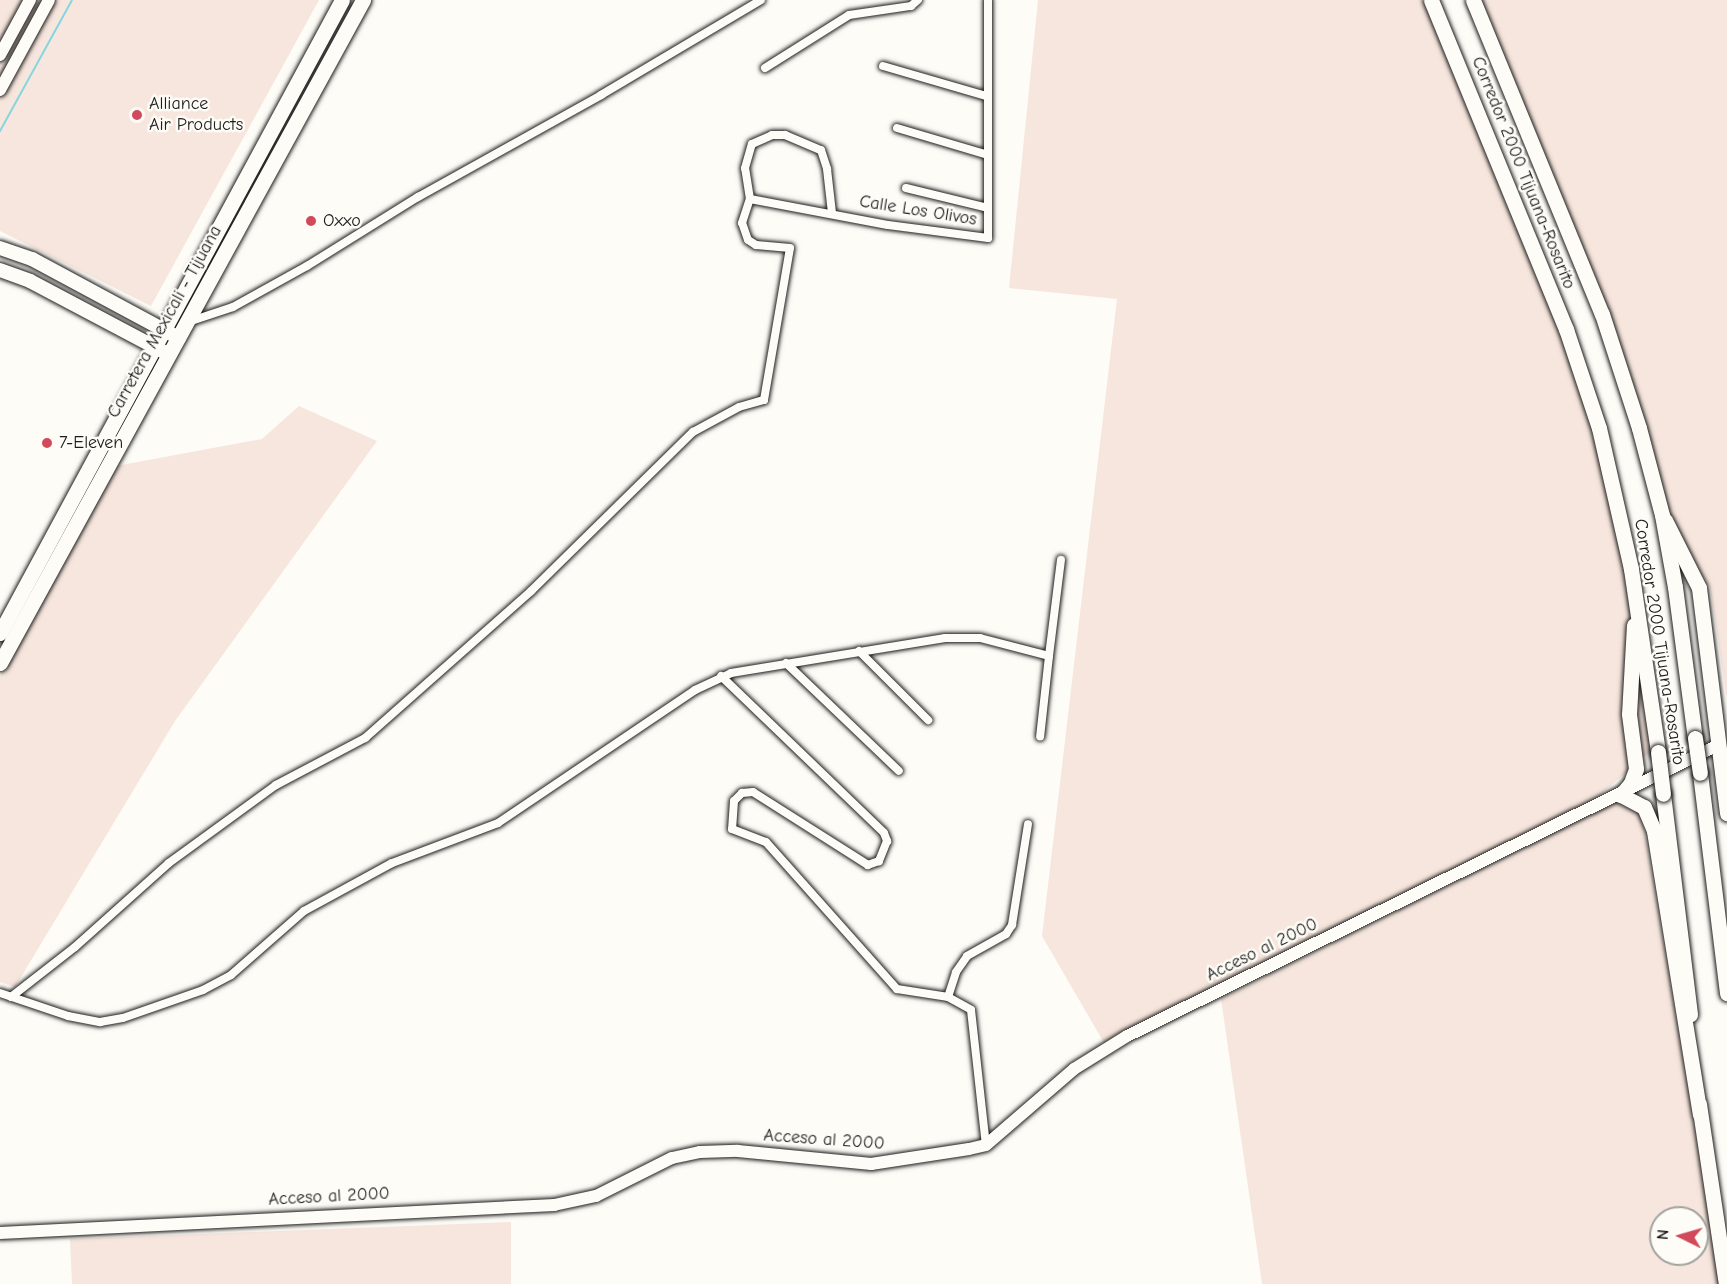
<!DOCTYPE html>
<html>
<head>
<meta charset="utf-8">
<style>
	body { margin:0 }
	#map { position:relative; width:1727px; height:1284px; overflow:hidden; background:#fdfcf7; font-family:"Comic Neue",sans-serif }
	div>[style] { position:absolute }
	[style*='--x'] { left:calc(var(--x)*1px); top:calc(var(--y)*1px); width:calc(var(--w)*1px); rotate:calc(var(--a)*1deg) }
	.built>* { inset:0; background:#f7e6dd }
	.stream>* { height:2px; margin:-1px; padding:0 1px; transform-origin:1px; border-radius:1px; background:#86d6df }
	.roads { filter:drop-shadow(0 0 2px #1c1c1c) drop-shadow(0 0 2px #1c1c1c) }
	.street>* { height:8px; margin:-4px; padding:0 4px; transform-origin:4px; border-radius:4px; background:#fdfcf7 }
	.secondary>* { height:12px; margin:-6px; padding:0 6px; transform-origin:6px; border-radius:6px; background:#fdfcf7 }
	.primary>* { height:14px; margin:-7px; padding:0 7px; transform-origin:7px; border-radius:7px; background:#fdfcf7 }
	.highway>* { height:15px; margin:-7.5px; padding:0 7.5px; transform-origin:7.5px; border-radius:7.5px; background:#fdfcf7 }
	.bridges { filter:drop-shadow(0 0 2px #1c1c1c) drop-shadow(0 0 2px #1c1c1c) }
	.highway-bridge>* { height:15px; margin:-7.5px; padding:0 7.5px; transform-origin:7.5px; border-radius:7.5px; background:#fdfcf7 }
	.dots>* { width:16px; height:16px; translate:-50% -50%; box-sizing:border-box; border:3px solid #fdfcf7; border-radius:50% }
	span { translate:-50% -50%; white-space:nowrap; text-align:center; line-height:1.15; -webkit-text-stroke:5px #fdfcf7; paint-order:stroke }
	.poi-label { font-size:18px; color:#1c1c1c }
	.left { translate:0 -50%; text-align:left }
	.street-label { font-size:18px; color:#1c1c1c }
	.north { position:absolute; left:1649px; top:1206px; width:60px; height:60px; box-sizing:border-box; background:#fdfcf7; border:2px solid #a3a29f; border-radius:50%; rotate:275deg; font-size:16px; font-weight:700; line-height:24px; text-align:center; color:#1c1c1c }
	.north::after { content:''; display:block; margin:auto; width:21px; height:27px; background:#d1495b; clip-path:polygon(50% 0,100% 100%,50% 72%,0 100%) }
</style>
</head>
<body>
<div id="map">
	<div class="built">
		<i style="clip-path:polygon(0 0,319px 0,151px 306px,0 231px)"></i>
		<i style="clip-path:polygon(1038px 0,1431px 0,1566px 329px,1631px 569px,1657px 746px,1573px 818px,1107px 1048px,1042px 936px,1117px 299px,1009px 288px)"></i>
		<i style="clip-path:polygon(1473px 0,1727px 0,1727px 700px,1710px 587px,1662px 515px,1602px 314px)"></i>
		<i style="clip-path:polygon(299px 406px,377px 441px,175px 721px,15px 987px,0 982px,0 676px,116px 466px,262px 439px)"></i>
		<i style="clip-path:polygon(evenodd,1616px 802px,1642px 816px,1721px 1284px,1262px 1284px,1221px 999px,1616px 802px,1661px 1218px,1697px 1218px,1697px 1254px,1661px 1254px,1661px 1218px)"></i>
		<i style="clip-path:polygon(511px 1222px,511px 1284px,72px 1284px,70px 1239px)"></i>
	</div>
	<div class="stream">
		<i style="--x:0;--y:131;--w:149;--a:-61.2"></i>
	</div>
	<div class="roads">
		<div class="street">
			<i style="--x:883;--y:66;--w:107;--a:16.2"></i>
			<i style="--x:765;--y:68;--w:99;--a:-32.2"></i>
			<i style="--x:849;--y:15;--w:63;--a:-8.3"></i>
			<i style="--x:911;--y:6;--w:9;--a:-41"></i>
			<i style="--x:897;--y:128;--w:92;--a:16.5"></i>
			<i style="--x:906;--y:188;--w:84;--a:13.7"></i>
			<i style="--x:750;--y:199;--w:140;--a:10.7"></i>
			<i style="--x:888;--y:225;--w:101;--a:7.4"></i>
			<i style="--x:988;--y:238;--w:238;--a:-90"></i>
			<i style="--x:750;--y:199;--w:31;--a:-99"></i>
			<i style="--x:745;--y:168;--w:25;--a:-74"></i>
			<i style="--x:752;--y:144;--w:22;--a:-24"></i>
			<i style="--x:772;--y:135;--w:13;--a:0"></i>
			<i style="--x:785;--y:135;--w:39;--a:23"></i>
			<i style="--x:821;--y:150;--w:20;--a:72"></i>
			<i style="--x:827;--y:169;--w:44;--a:83.5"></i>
			<i style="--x:188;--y:322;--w:47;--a:-18.4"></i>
			<i style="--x:233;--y:307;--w:85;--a:-29"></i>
			<i style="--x:307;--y:266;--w:131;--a:-31.9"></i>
			<i style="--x:418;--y:197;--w:210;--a:-29.1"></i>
			<i style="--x:601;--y:95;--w:186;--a:-30.7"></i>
			<i style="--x:859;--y:651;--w:98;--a:45"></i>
			<i style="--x:1049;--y:656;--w:97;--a:-82.9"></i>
			<i style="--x:786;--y:663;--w:156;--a:43.7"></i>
			<i style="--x:721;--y:676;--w:226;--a:43.9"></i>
			<i style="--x:884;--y:833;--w:9;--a:69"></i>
			<i style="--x:887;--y:841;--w:22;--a:112"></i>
			<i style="--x:879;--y:861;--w:12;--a:160"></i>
			<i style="--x:868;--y:865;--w:136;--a:-147.6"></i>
			<i style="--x:753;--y:792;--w:11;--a:175"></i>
			<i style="--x:742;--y:793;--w:11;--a:135"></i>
			<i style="--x:734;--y:801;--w:28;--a:94"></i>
			<i style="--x:732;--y:829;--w:36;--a:21"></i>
			<i style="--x:766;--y:842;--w:197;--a:48.3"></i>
			<i style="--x:897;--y:989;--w:52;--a:8.9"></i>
			<i style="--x:948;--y:997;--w:26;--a:29"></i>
			<i style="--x:971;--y:1010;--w:136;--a:83.7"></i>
			<i style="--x:0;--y:993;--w:72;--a:18.7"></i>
			<i style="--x:68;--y:1016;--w:33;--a:11"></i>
			<i style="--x:100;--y:1022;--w:23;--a:-10"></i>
			<i style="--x:123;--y:1018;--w:85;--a:-19.3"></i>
			<i style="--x:203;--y:990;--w:32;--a:-28"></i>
			<i style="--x:231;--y:975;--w:97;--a:-41.2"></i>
			<i style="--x:304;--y:911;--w:100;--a:-28.6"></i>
			<i style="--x:392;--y:863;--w:113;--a:-20.7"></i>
			<i style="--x:498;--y:823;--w:238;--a:-34"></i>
			<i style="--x:695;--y:690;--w:40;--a:-25"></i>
			<i style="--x:731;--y:673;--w:217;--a:-9.3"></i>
			<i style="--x:945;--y:638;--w:35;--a:0"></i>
			<i style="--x:980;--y:638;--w:71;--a:14.6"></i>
			<i style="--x:1049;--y:656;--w:81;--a:96.3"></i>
			<i style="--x:11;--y:997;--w:81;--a:-38"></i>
			<i style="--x:75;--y:947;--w:126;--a:-41.8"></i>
			<i style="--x:169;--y:863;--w:132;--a:-36.1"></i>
			<i style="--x:276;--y:785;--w:101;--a:-27.8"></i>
			<i style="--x:365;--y:738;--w:222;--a:-41.5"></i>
			<i style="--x:531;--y:591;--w:227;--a:-44.5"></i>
			<i style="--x:693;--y:432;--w:52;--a:-28.5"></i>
			<i style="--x:739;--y:407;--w:26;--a:-16"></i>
			<i style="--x:764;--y:400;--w:154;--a:-80.3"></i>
			<i style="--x:790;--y:248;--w:34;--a:-175"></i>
			<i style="--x:756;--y:245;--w:9;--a:-148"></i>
			<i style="--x:748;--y:240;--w:18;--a:-109"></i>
			<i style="--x:742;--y:223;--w:25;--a:-72"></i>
			<i style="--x:948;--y:997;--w:26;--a:-72"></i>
			<i style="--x:956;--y:972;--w:19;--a:-55"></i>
			<i style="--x:967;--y:956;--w:45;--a:-29.4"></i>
			<i style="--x:1006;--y:934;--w:11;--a:-56"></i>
			<i style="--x:1012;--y:925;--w:102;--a:-81"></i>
		</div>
		<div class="secondary">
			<i style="--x:0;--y:55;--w:63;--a:-61.4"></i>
			<i style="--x:0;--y:90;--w:102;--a:-61.4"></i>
			<i style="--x:0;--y:1233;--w:555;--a:-2.89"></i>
			<i style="--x:554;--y:1205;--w:43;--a:-12.1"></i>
			<i style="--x:596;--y:1196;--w:85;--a:-26.6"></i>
			<i style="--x:672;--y:1158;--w:29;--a:-12"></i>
			<i style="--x:700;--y:1152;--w:38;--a:-2"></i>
			<i style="--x:738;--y:1151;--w:134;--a:5.6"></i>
			<i style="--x:871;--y:1164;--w:99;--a:-8.7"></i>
			<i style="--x:969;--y:1149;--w:17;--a:-13"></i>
			<i style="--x:986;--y:1145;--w:116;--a:-40.8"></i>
			<i style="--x:1074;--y:1069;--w:62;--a:-31.9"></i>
			<i style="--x:1127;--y:1036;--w:659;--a:-26.21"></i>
		</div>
		<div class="primary">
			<i style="--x:0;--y:248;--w:34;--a:19"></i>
			<i style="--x:32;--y:259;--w:167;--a:28.3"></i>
			<i style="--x:0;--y:270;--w:32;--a:20"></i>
			<i style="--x:30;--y:281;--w:152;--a:27.9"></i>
		</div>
		<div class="highway">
			<i style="--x:1431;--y:0;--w:356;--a:67.7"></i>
			<i style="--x:1566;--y:329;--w:104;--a:71.6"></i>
			<i style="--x:1599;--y:428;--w:145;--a:77.2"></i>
			<i style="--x:1631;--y:569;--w:185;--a:81.6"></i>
			<i style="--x:1473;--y:0;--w:339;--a:67.7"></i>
			<i style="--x:1602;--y:314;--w:120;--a:72"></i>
			<i style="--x:1639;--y:428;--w:90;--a:75.2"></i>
			<i style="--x:1662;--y:515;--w:73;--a:79.8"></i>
			<i style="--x:1675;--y:587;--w:152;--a:82.5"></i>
			<i style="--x:1665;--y:520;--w:76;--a:63.4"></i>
			<i style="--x:1699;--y:588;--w:227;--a:82.9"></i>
			<i style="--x:1634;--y:625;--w:89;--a:93.2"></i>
			<i style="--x:1629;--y:714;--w:55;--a:82.7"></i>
			<i style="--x:1636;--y:769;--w:15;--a:110"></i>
			<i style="--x:1631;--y:783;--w:16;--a:130"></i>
			<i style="--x:1621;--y:795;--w:26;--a:28"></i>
			<i style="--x:1644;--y:807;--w:26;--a:67"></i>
			<i style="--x:1654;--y:831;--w:287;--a:80.8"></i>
			<i style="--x:0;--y:633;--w:719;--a:-61.62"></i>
			<i style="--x:0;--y:663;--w:756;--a:-61.3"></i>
			<i style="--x:1700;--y:773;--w:222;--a:83"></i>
			<i style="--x:1663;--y:794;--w:222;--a:83"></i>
			<i style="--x:1699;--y:1104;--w:182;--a:81.5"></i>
		</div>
	</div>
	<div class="bridges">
		<div class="highway-bridge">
			<i style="--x:1695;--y:738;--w:35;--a:82"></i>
			<i style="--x:1658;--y:752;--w:42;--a:83.2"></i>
		</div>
	</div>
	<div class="dots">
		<i style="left:137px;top:115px;background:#d1495b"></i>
		<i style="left:311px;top:221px;background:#d1495b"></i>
		<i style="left:47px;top:443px;background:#d1495b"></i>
	</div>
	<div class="poi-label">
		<span class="left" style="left:149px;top:115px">Alliance<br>Air Products</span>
		<span class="left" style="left:323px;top:221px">Oxxo</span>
		<span class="left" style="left:59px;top:443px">7-Eleven</span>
	</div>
	<div class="street-label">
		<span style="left:1523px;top:173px;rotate:68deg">Corredor 2000 Tijuana-Rosarito</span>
		<span style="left:918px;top:211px;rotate:9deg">Calle Los Olivos</span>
		<span style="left:165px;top:322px;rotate:-61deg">Carretera Mexicali - Tijuana</span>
		<span style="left:1659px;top:642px;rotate:81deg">Corredor 2000 Tijuana-Rosarito</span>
		<span style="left:1262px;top:950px;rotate:-26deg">Acceso al 2000</span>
		<span style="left:824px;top:1140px;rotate:4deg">Acceso al 2000</span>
		<span style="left:329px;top:1197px;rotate:-3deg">Acceso al 2000</span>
	</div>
	<div class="north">N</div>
</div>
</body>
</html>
